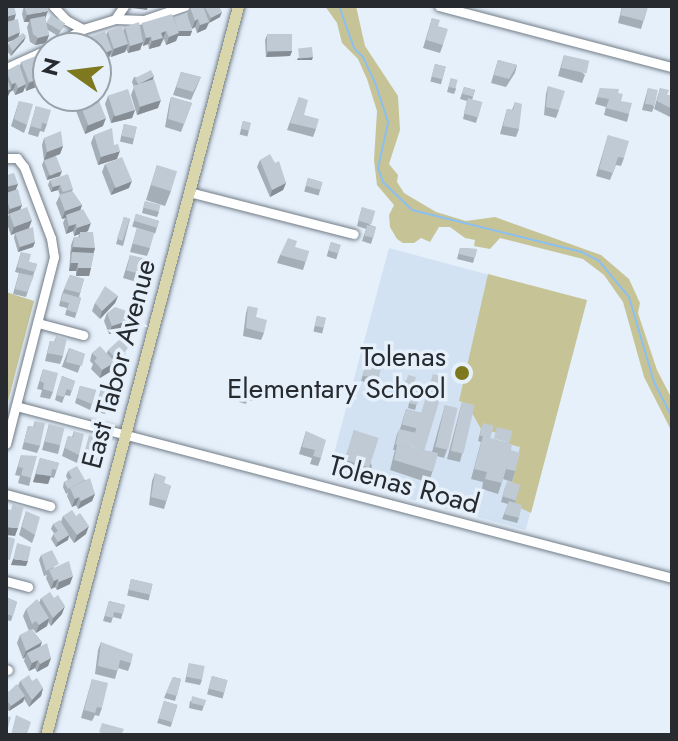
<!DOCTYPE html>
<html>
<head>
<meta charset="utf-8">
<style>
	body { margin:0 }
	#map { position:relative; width:678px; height:741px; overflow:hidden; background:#e5f0fb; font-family:Jost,sans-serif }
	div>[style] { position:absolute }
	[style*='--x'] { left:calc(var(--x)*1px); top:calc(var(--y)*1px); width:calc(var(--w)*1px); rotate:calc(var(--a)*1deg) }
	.built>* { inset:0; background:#d2e2f2; transform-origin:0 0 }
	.green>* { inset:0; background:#c6c497 }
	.stream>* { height:2px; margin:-1px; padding:0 1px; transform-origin:1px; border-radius:1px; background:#8cbff1 }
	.roads { filter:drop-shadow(0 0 2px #727c86) drop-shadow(0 0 2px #727c86) }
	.minor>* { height:9px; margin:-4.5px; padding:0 4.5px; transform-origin:4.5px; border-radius:4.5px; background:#fff }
	.major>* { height:11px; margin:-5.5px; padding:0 5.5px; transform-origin:5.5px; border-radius:5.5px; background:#d9d6ac }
	.wall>* { inset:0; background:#a4aeb6; transform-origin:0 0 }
	.shaded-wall>* { inset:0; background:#868d94 }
	.building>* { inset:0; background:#bfcad4; transform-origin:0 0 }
	.dots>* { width:22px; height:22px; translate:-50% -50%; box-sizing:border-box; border:4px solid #e5f0fb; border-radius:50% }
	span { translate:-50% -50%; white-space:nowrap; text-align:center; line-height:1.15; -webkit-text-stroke:7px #e5f0fb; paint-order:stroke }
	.poi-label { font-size:28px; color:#272b2f }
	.right { translate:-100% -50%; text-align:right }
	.street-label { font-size:28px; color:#272b2f }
	.frame { position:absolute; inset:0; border:8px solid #272b2f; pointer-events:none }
	.north { position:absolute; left:32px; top:32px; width:80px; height:80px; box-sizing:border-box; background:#e5f0fb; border:2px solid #99a1a9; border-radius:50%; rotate:284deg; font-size:22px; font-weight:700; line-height:32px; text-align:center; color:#272b2f }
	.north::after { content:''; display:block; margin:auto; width:28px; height:36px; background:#7e781e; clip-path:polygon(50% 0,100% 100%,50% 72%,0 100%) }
</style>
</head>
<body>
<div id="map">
	<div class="built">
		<i style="left:389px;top:248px;width:205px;height:237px;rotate:15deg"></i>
	</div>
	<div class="green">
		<i style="clip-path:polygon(325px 6px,356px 6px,365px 46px,398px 96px,400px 130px,389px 164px,398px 175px,397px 182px,404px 193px,436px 212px,466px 221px,495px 217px,601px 255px,629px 279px,640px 303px,638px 313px,657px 370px,672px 399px,672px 432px,644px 377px,623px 302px,604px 275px,583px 259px,500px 238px,490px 249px,474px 246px,475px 240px,465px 238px,450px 227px,439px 227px,430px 242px,421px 238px,414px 243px,403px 243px,397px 239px,390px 227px,389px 215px,394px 205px,377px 185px,374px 160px,377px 111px,367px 79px,358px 59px,342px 43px,337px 23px)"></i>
		<i style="clip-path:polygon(488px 274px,587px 300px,531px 513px,514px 505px,518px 490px,512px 482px,520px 447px,508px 444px,510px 436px,481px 429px,472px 413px,472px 405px,459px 401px)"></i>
		<i style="clip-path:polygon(6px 292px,34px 301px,6px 409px)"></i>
	</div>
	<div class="stream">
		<i style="--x:339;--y:6;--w:45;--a:70.3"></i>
		<i style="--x:354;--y:48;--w:13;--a:45"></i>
		<i style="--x:363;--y:57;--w:31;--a:65"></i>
		<i style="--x:376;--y:85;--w:40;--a:72"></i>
		<i style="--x:388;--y:123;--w:46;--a:102.5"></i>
		<i style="--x:378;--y:168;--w:15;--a:70"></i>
		<i style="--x:383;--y:182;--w:40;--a:44"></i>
		<i style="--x:412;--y:210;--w:175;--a:13.9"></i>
		<i style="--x:582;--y:252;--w:19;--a:28"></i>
		<i style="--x:599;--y:261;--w:47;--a:50.2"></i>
		<i style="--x:629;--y:297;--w:89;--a:73.6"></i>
		<i style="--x:654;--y:382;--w:39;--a:63"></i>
	</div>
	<div class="roads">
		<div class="minor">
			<i style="--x:53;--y:6;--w:19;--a:47"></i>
			<i style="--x:66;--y:20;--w:19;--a:28"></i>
			<i style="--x:83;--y:29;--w:34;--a:-17"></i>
			<i style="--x:115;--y:19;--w:16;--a:-55"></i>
			<i style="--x:439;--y:6;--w:241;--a:14.7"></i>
			<i style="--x:115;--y:19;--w:29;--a:2"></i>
			<i style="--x:144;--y:20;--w:43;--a:-18.9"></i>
			<i style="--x:50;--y:48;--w:38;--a:-30"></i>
			<i style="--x:6;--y:68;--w:46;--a:-24.3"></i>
			<i style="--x:6;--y:158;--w:11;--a:0"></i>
			<i style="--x:17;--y:158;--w:11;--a:52"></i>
			<i style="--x:24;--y:167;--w:76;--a:69.2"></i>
			<i style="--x:51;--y:238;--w:19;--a:81"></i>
			<i style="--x:54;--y:257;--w:193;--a:104.4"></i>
			<i style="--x:189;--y:192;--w:170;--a:14.3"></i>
			<i style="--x:38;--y:323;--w:47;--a:14.9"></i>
			<i style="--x:16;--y:406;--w:678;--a:14.69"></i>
			<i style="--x:6;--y:494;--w:46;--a:15.3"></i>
			<i style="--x:6;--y:581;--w:23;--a:15"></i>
			<i style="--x:6;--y:669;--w:2;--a:27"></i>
		</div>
		<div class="major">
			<i style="--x:46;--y:735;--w:754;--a:-75.24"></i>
		</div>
	</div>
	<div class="wall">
		<i style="clip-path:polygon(6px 6px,14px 20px,19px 36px,24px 41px,11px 56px,6px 50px,8px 44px,15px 39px,6px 43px)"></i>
		<i style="clip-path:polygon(24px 6px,45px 18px,46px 23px,65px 23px,58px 36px,48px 30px,49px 35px,46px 43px,35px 45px,30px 42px,27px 27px,29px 22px,24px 22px,22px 14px)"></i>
		<i style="clip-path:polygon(149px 6px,164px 6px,163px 9px)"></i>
		<i style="clip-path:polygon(203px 6px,220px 17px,209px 23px,206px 29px,197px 33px,195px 27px,192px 29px,188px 19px,192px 31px,190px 36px,178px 36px,176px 41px,166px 45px,164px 39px,160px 46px,149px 49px,148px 44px,143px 46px,142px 43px,140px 50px,128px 53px,126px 49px,125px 52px,111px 57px,110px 54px,109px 58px,99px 61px,96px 48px,66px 48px,75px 46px,76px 42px,90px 39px,92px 36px,106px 35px,108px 31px,123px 31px,125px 27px,140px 28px,142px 23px,174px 18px,187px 14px,190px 7px)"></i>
		<i style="clip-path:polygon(622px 6px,648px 6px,641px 29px,618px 23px)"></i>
		<i style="clip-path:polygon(432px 18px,438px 26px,443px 45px,440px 53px,423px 48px)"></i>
		<i style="clip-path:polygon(267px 35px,292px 51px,290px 56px,266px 57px,265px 40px)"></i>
		<i style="clip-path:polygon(48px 53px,48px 75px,40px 62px,43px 54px)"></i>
		<i style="clip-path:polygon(564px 55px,585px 75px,582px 83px,558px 76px)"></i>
		<i style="clip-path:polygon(498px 60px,517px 65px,515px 73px,506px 87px,491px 83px)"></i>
		<i style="clip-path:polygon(21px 62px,44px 77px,41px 85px,26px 91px,25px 87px,23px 92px,15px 95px,13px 90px,10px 92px,8px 96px,6px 97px,6px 71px,20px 65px)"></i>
		<i style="left:435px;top:64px;width:11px;height:18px;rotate:15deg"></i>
		<i style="clip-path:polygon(181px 72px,201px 77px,191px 100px,173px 95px)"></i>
		<i style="clip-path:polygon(134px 77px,153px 79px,158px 108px,137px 115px,131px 95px,134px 87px,132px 82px)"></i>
		<i style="clip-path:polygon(451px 78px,456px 89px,454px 94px,447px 92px)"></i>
		<i style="clip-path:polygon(548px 86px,559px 110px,556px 118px,544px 115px,546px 94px)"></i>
		<i style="clip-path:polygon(464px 87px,475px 90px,472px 100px,482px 102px,476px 123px,463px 119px,467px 101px,460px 99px)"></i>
		<i style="clip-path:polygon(600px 88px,618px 93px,621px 101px,629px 114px,627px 122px,604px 115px,606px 107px,595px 104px)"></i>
		<i style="clip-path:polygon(648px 88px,654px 107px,652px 112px,642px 110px)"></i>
		<i style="clip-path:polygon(660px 88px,667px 95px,672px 96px,672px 118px,654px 109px)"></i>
		<i style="clip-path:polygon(108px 96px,135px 110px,132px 118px,111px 123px,105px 104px)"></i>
		<i style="clip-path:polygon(171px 97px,192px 103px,181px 132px,165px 127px,169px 105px)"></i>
		<i style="clip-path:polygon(299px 97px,304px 115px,316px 129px,313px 137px,287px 130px)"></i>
		<i style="clip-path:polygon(19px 101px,27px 125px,24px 133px,11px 126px)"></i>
		<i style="clip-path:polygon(515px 102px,519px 129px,516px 137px,500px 134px,507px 109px,512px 110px)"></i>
		<i style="clip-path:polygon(79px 103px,103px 126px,85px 134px,76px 111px)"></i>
		<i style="clip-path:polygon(36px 106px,47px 124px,44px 132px,40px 131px,38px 137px,28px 134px)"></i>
		<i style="left:243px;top:121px;width:8px;height:14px;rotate:14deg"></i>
		<i style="left:124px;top:124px;width:13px;height:18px;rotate:13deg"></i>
		<i style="clip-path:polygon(94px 135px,117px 159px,98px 165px,91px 143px)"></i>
		<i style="clip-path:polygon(608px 135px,624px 158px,621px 166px,616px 165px,610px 180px,596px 176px)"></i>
		<i style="clip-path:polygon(44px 138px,63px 146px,60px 154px,55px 156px,60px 176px,47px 180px,42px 165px,44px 160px,42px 145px)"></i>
		<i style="clip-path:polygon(260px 160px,275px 163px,286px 183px,283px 190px,270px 197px,257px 167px)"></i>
		<i style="clip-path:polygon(105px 164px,129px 188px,111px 195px,102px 172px)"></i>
		<i style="clip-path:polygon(157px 165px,171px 191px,165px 206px,146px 200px)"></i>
		<i style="clip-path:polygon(6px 171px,7px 175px,18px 184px,15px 190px,22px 205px,20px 209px,35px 242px,33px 247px,18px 252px,14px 238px,15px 233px,11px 235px,6px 221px,9px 214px,8px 214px,6px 209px)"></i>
		<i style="left:308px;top:178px;width:15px;height:14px;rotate:16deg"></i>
		<i style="clip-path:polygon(50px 180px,73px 189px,72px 191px,82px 205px,80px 211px,88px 231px,86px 232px,95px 248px,89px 276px,76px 276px,76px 271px,69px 271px,71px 245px,74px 237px,78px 237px,80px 234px,74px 236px,73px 231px,66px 234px,63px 223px,65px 218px,62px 219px,56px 203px,60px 195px,58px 190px,51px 192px,48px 185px)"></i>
		<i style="clip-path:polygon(145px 201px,159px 212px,157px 217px,142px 213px)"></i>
		<i style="clip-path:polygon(362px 207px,370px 225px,376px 227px,371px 244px,362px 241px,366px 229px,357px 226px)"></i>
		<i style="left:136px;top:214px;width:24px;height:13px;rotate:17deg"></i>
		<i style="clip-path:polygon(124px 217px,130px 219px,123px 246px,116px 244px)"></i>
		<i style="clip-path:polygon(137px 228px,150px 248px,147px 256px,130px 252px)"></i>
		<i style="left:331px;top:242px;width:10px;height:15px;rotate:17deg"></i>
		<i style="clip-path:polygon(460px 248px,477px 249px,473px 263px,457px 259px)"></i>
		<i style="clip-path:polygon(309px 251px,303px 270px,277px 263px,280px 255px)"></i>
		<i style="clip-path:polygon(21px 252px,29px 262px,37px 264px,26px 297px,13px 294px,19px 273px,15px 272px)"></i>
		<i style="clip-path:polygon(130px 255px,143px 275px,140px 283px,123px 278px)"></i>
		<i style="clip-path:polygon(70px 275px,84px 279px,79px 297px,81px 298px,75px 318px,65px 315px,67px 308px,59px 306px,62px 294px)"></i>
		<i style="clip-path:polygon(118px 296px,115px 303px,100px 319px,92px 311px,95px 303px)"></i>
		<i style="clip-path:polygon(248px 306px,264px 333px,261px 340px,243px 336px,246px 313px)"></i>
		<i style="clip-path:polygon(107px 313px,130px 320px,127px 328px,109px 334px,104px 321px)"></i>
		<i style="left:317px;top:316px;width:9px;height:16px;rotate:13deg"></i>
		<i style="clip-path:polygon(57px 335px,63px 356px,60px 364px,45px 361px,50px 341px,54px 342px)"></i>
		<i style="left:69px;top:348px;width:17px;height:20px;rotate:21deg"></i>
		<i style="clip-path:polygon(108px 350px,126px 353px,116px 366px,114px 364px,113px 370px,100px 378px,91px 369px,93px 364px,90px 361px,92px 353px,107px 353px)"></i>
		<i style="clip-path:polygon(366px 364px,379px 379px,377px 385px,361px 381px)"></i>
		<i style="clip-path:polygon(43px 369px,53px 392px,50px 399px,40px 397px,42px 390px,37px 389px)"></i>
		<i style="clip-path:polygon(62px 376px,75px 381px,70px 396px,65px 395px,62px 403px,55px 400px)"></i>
		<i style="clip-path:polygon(406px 380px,413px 387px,421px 389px,415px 410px,408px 408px,410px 398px,402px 395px)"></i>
		<i style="clip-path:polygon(245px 383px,257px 386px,252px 401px,247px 400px,246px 404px,239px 402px)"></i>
		<i style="clip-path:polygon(102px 385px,115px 401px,112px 409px,108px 407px,105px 414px,95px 411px)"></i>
		<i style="clip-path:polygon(80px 386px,96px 390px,90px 410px,75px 403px)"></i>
		<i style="clip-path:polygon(462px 402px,462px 454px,460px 462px,447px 459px)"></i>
		<i style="clip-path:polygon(445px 405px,447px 450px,444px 458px,437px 456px,429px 483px,390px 470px,395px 450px,393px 450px,397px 434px,400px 429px,406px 409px,421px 413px,412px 448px,432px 452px)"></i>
		<i style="clip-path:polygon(35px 421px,40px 446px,37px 453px,22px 449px,28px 426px,33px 427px)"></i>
		<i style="clip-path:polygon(49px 424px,60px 446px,58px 454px,42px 450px)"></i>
		<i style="clip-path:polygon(481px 429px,491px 439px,509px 443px,515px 471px,512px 482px,503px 479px,498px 494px,482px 489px,483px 482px,471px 479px,481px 442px,478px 441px)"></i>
		<i style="clip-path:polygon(354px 430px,372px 466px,368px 477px,343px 470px)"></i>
		<i style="clip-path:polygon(74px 431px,79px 455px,77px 463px,62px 456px,68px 436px,72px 437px)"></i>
		<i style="clip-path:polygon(306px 431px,321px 458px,318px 466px,310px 464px,312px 458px,299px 454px)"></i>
		<i style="clip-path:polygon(21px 455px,31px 478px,29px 486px,18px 483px,20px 476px,15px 475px)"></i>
		<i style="clip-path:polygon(40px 458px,59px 463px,54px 478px,50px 477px,48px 484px,33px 482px)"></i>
		<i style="clip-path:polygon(68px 471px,85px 480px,95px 494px,92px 501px,78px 509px,76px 505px,72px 507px,67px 496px,68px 493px,66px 494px,63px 487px,64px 482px,68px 480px,66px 476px)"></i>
		<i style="clip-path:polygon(155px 473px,164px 483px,171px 486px,164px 509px,149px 505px,152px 481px)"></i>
		<i style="clip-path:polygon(520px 485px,515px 503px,519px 518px,517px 523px,502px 519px,508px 504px,501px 502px,505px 487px)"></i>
		<i style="clip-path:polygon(26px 511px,35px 535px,32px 543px,19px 535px)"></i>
		<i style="clip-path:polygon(63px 516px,86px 534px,74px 543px,69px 536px,68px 540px,56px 547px,51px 539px,54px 533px,51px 529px,53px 524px,61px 522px)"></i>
		<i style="clip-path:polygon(41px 555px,70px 584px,57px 590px,55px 587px,51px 589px,46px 578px,47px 575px,44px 576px,39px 560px)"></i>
		<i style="left:131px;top:579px;width:22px;height:17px;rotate:13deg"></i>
		<i style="clip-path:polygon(6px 597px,17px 602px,11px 621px,6px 620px)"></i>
		<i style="clip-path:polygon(41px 598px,62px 614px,51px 626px,48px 622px,47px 626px,36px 633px,33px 629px,32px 630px,42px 642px,40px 646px,51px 658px,48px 666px,37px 672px,35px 668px,29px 671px,24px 661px,25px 657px,23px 659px,17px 643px,20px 635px,29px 631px,23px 616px,26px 609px,39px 603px)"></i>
		<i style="clip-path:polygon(109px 601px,125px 605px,121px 619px,113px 617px,111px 623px,103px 621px)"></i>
		<i style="clip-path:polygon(101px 642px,131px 663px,128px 671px,118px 668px,115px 679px,95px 674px,98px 650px)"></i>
		<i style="clip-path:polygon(189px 663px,202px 680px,200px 685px,185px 682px)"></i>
		<i style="left:212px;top:676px;width:16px;height:19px;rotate:15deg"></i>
		<i style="clip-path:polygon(173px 677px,181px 679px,175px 701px,164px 698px)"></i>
		<i style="clip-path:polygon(92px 679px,102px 708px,99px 716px,95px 715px,92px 721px,81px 718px)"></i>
		<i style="clip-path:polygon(20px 681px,32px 681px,43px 688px,41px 696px,29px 707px,24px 699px,23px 702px,9px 711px,6px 707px,6px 694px,18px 686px)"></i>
		<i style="clip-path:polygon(206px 700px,202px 711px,189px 708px,190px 701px)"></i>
		<i style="left:164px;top:701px;width:14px;height:23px;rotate:17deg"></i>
	</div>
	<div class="shaded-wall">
		<i style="clip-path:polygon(133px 6px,148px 6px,147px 10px,132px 8px)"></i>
		<i style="clip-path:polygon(48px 11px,45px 19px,30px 19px,29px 22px,24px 22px,27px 15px)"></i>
		<i style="clip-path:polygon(222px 12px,220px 17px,209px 23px,211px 18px)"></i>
		<i style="clip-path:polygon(16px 14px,14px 21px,6px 24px,6px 17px)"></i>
		<i style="clip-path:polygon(198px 19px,195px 27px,192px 29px,195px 21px)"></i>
		<i style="clip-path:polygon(209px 22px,206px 29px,197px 33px,200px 25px)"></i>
		<i style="clip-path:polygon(166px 31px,160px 46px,149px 49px,152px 41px,161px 33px)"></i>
		<i style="clip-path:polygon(178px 31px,192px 31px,190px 36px,178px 36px,176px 41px,166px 45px,169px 37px)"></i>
		<i style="clip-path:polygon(20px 32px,18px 38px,6px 43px,7px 38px)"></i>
		<i style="clip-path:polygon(49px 35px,46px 43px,35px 45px,38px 38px)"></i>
		<i style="clip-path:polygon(26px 36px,24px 41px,11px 56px,13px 51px)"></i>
		<i style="clip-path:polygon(151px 37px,148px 44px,143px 46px,146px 38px)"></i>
		<i style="clip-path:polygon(143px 42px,140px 50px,128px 53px,130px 46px)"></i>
		<i style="clip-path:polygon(128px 44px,125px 52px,111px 57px,114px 49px)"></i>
		<i style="clip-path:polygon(112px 50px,109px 58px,99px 61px,102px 54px)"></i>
		<i style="clip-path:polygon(292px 51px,290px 56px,266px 57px,268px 52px)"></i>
		<i style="clip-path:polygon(313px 57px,312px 60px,297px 60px,298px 58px)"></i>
		<i style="clip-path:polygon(154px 76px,152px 82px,135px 88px,137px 83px)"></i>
		<i style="clip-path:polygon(44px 77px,41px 85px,26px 91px,29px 83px)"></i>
		<i style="clip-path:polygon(16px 83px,13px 90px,10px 92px,8px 96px,6px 97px,6px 91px,11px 89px,12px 84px)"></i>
		<i style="clip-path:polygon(26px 84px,23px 92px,15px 95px,18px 88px)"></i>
		<i style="clip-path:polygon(161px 100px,158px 108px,137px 115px,140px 107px)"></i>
		<i style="clip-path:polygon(135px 110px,132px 118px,111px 123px,114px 115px)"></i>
		<i style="clip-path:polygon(106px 118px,103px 126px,85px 134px,87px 126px)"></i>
		<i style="clip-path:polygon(63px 146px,60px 154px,44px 160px,47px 152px)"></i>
		<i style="clip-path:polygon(120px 151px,117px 159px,98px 165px,101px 157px)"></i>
		<i style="clip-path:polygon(62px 171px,60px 176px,47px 180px,49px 175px)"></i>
		<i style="clip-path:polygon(132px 181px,129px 188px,111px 195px,114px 188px)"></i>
		<i style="clip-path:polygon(286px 183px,283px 190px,270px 197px,272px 190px)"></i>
		<i style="clip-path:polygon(18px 184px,15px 192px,6px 194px,6px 187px)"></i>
		<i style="clip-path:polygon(60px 185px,58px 190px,51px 192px,53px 187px)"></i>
		<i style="clip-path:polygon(22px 205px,20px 210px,8px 214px,10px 209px)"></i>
		<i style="clip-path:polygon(82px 205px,79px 213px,62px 219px,65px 211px)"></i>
		<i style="clip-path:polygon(32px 220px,29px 228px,11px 235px,14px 227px)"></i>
		<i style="clip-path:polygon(91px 223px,88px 231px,74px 236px,77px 228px)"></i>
		<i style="clip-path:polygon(76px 224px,73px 231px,66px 234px,69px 226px)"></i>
		<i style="clip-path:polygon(35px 242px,33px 247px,18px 252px,20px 247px)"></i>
		<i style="clip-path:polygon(73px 247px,95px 248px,92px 256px,72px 252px,70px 255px)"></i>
		<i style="clip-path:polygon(71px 263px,78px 263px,76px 271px,69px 271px)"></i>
		<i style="clip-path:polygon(78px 268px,91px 268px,89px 276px,76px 276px)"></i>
		<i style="clip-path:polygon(118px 296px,115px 303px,100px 319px,102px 311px)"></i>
		<i style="clip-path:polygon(130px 320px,127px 328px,109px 334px,112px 326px)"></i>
		<i style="clip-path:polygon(115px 362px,113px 370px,100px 378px,102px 370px)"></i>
		<i style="clip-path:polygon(83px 457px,99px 458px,97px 466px,81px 465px)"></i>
		<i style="clip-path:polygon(36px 474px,51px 476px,48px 484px,33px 482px)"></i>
		<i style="clip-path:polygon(95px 494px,92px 501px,78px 509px,81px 501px)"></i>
		<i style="clip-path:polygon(79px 497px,76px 505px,72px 507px,75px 499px)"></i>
		<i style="clip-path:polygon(89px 526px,86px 534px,74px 543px,77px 535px)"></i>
		<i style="clip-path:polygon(6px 527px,18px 528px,15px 536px,6px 535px)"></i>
		<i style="clip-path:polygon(69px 535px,68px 540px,56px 547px,58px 542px)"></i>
		<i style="clip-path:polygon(13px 559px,28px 561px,26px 566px,11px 565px)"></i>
		<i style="clip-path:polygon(73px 576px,70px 584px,57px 590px,59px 582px)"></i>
		<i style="clip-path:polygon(58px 579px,55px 587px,51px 589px,54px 581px)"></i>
		<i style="clip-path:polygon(65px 606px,62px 614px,51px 626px,53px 618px)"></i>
		<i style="clip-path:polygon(49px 618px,47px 626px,36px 633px,39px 625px)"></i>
		<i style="clip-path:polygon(42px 642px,39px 650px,27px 653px,25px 657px,23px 659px,26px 651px)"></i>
		<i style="clip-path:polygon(51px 658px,48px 666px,37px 672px,40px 664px)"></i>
		<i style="clip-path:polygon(38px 660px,35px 668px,29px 671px,32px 663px)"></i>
		<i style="clip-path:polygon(43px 688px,41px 696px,29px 707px,32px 700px)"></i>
		<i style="clip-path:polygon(25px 696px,23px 702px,9px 711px,11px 706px)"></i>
	</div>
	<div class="building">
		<i style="clip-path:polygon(6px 6px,14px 6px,16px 14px,6px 17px)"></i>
		<i style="clip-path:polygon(24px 6px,46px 6px,48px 11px,27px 15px)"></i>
		<i style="clip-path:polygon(193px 6px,203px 6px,209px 22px,200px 25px,198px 19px,195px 21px,190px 7px)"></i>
		<i style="clip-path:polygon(204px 6px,219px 6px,222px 12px,211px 18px)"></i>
		<i style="clip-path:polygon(623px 6px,648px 6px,644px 21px,620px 15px)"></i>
		<i style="clip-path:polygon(187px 13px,192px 31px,178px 31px,174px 18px)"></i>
		<i style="clip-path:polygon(172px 14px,179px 33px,169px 37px,166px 31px,161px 33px,163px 38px,152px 41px,151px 37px,146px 38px,142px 23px)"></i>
		<i style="left:51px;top:15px;width:16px;height:9px;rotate:30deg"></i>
		<i style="clip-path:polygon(45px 16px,49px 35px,38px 38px,33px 34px,30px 19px)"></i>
		<i style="clip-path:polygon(432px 18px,440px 20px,438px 26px,448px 29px,443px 45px,426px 40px)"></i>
		<i style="clip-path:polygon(18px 19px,20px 32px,7px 38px,6px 22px)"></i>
		<i style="clip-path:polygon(139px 22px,143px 42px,130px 46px,125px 27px)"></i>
		<i style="left:122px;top:26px;width:19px;height:15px;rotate:72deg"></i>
		<i style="clip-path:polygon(105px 31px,112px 50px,102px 54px,100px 48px,96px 49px,92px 36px)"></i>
		<i style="clip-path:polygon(23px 33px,26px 36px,13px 51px,8px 44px)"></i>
		<i style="left:292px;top:34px;width:17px;height:25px;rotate:90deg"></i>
		<i style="clip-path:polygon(91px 39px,93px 48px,78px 48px,76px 42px)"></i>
		<i style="clip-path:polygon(74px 43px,76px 48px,66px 48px)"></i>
		<i style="left:312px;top:47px;width:10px;height:14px;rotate:84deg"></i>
		<i style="clip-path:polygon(48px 53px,48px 62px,43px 54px)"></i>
		<i style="left:564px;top:55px;width:26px;height:13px;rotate:13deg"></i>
		<i style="left:36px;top:56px;width:22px;height:16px;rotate:69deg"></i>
		<i style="clip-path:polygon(498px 60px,517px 65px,509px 79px,494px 75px)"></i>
		<i style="clip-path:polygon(19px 64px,26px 84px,18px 88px,16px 83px,12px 84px,6px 71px)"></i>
		<i style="left:435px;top:64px;width:11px;height:13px;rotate:15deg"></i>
		<i style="left:151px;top:70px;width:7px;height:18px;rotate:63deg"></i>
		<i style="clip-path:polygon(181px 72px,201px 77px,193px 92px,176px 87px)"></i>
		<i style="clip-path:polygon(6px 77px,11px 89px,6px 91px)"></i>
		<i style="left:451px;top:78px;width:7px;height:9px;rotate:16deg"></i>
		<i style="left:154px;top:79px;width:22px;height:22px;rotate:72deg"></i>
		<i style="clip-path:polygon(548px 86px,565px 91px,559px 110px,546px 107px)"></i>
		<i style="left:464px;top:87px;width:11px;height:7px;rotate:15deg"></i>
		<i style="clip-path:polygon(600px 88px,619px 89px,618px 93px,623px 94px,621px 101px,632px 103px,629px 114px,606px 108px,609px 99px,597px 97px)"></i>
		<i style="left:648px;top:88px;width:10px;height:16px;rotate:11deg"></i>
		<i style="clip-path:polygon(660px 88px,669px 90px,667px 95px,672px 96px,672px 109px,657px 101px)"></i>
		<i style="left:128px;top:89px;width:22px;height:21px;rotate:72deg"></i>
		<i style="left:97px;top:96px;width:24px;height:19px;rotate:68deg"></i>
		<i style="clip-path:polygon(171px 97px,192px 103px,184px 124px,168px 119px)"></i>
		<i style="clip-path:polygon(299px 97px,308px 100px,304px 115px,319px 119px,316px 129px,290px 123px)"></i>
		<i style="left:468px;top:98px;width:15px;height:16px;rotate:16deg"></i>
		<i style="clip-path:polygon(19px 101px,33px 104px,27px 125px,14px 119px)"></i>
		<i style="clip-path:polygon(515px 102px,522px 104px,519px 129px,503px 126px,507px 109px,513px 110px)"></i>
		<i style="clip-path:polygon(36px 106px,51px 110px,47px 124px,42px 123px,41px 129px,30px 126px)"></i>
		<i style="left:243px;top:121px;width:8px;height:8px;rotate:14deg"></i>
		<i style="left:124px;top:124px;width:13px;height:12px;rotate:13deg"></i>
		<i style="clip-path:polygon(112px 128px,114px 145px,118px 144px,120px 151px,101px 157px,94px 135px)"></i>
		<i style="clip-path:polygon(61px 131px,63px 146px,47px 152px,44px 138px)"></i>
		<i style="clip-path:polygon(608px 135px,629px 141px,624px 158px,618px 157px,613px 173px,599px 169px)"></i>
		<i style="clip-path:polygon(270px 154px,275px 163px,279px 161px,286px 183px,272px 190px,260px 160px)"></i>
		<i style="left:56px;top:156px;width:16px;height:13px;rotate:68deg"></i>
		<i style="left:122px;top:157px;width:26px;height:18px;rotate:67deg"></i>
		<i style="left:157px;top:165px;width:21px;height:21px;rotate:17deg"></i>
		<i style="clip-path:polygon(6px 171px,7px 175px,14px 173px,18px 184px,6px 187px)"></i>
		<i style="clip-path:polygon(68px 174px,73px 189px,63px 192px,60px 185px,53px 187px,50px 180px)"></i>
		<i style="left:308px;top:178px;width:15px;height:8px;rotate:16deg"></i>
		<i style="clip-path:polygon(18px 189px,22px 205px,10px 209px,6px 198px,6px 193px)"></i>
		<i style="clip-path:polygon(72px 191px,82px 205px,65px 211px,59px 195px)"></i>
		<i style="left:145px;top:201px;width:16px;height:7px;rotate:14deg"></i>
		<i style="left:27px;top:207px;width:14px;height:19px;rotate:69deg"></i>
		<i style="left:362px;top:207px;width:14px;height:14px;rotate:17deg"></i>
		<i style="clip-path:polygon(83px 209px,91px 223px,77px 228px,76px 224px,69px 226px,66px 215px)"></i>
		<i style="left:136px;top:214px;width:24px;height:7px;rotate:17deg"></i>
		<i style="left:124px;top:217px;width:6px;height:23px;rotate:18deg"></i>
		<i style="left:367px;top:225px;width:9px;height:11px;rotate:13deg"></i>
		<i style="clip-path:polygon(33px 227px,35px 242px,20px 247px,15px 233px)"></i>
		<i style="left:137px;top:228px;width:18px;height:16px;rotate:16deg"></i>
		<i style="clip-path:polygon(80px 232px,93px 232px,95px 248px,73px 247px,74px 237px,80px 237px)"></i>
		<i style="clip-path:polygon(288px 238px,297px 241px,295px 247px,309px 251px,306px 262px,280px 255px)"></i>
		<i style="left:331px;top:242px;width:10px;height:9px;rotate:17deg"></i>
		<i style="clip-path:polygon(460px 248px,477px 249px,475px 258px,459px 254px)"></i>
		<i style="clip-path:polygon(21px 252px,31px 254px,29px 262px,37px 264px,35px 272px,17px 267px)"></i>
		<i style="clip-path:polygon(72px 252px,94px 253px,91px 268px,78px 268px,78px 263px,71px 263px)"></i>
		<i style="left:130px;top:255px;width:17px;height:16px;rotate:13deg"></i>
		<i style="clip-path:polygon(19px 273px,34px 276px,27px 292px,15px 289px)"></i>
		<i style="clip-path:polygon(70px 275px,84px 279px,80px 293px,64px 289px)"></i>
		<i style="clip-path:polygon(105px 286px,118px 296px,102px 311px,95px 303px)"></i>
		<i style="clip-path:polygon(63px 293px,81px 298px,77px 313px,67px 310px,69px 303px,61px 301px)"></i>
		<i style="clip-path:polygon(248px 306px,258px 308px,256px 317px,267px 320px,264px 333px,246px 328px)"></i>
		<i style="clip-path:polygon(115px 307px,127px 311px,130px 320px,112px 326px,107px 313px)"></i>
		<i style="left:317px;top:316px;width:9px;height:10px;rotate:13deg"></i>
		<i style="clip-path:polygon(57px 335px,67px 338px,63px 356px,47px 353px,50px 341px,55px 342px)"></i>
		<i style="clip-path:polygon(120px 339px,128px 348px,118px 361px,108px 350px)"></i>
		<i style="clip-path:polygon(100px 346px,115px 362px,102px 370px,94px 361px,97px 358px,92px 353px)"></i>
		<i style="clip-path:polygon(69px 348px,85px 354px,82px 366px,66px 362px)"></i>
		<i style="left:367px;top:359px;width:16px;height:17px;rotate:14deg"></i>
		<i style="clip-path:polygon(43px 369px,58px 373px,53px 392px,43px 389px,44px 383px,40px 381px)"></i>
		<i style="left:433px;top:374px;width:14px;height:76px;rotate:17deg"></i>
		<i style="clip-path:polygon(408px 375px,416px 377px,413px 387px,421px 389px,417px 405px,409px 403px,412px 392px,404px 390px)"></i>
		<i style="clip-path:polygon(62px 376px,75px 381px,72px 391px,67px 389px,64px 397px,56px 395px)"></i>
		<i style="clip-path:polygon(245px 383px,257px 386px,254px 396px,249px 394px,248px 399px,241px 397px)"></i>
		<i style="clip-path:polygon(102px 385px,118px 389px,115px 401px,110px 400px,108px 406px,98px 403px)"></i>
		<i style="clip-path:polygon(80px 386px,96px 390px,92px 404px,77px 398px)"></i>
		<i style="left:462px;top:402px;width:13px;height:50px;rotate:13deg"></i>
		<i style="left:445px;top:405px;width:13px;height:43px;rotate:13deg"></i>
		<i style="left:406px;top:409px;width:16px;height:16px;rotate:15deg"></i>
		<i style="clip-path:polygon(35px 421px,45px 423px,40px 446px,24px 442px,28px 426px,34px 427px)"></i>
		<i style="left:483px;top:423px;width:11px;height:13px;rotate:15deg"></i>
		<i style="left:49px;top:424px;width:16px;height:18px;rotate:14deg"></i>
		<i style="left:497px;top:427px;width:16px;height:12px;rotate:14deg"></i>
		<i style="left:399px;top:429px;width:17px;height:16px;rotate:13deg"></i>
		<i style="left:354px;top:430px;width:26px;height:31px;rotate:18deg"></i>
		<i style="clip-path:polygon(74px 431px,84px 434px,79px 455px,65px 448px,68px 436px,73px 437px)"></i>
		<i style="clip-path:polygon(306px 431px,326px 440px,321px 458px,313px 456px,315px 450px,302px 447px)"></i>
		<i style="clip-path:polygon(89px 435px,99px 438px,98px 444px,103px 446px,99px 458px,83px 457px)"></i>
		<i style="clip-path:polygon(483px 436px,512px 444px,511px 450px,520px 453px,515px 471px,506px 469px,502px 483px,485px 479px,487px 472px,474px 469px)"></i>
		<i style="clip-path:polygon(397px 445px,438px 453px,433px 472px,394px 460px)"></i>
		<i style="clip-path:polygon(21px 455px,37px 456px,31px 478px,21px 475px,23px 468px,18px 467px)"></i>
		<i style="clip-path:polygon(40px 458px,59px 463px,57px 470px,52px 469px,51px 476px,36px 474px)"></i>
		<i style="clip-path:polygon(77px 466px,85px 480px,68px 489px,64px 482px,72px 478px,68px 471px)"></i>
		<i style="clip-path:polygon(155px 473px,166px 477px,164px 483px,171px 486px,166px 501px,151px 497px)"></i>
		<i style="clip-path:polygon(90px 478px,95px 494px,81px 501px,79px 497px,75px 499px,70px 488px)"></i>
		<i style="left:507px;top:481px;width:14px;height:16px;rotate:17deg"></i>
		<i style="clip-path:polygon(509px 501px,522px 505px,519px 518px,504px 514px)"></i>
		<i style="clip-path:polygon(13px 503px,24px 506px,18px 528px,6px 527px,7px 509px,11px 510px)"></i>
		<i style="clip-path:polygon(72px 510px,76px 516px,80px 513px,89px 526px,77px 535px,63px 516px)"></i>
		<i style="clip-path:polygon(26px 511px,40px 517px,35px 535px,22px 527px)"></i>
		<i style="clip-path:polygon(60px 520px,69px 535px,58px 542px,53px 534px,58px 531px,53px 524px)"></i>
		<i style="clip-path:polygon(6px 536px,15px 539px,10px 560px,6px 559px)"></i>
		<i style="clip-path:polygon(17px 543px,31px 547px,28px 561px,13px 559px)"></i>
		<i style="clip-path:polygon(52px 550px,59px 564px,46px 571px,41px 555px)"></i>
		<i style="clip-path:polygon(69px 561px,73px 576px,59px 582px,58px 579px,54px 581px,49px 570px)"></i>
		<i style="left:131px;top:579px;width:22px;height:11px;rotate:13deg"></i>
		<i style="clip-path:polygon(50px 592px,54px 598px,58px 595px,65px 606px,53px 618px,41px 598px)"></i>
		<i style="clip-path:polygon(6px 597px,17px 602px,13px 616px,6px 614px)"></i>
		<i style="clip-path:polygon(37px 599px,49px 618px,39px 625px,36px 621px,32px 624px,26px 609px)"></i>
		<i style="clip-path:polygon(109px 601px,125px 605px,123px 614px,114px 612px,113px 618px,105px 616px)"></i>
		<i style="clip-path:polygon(31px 629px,42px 642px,26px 651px,20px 635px)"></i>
		<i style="clip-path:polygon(101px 642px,133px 654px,131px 663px,120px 660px,118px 671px,98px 666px)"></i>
		<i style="clip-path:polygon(47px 643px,51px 658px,40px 664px,38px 660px,32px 663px,27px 653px)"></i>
		<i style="left:189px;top:663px;width:16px;height:14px;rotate:11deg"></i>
		<i style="clip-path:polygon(29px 675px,32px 681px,37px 678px,43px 688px,32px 700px,20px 681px)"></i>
		<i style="left:212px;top:676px;width:16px;height:13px;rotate:15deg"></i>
		<i style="clip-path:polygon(173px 677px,181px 679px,177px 696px,166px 693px)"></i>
		<i style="clip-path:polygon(92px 679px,108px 683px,102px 708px,97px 707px,95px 713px,84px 710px)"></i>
		<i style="clip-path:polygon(17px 684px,25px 696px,11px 706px,6px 699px,6px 694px)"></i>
		<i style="clip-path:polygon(192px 696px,206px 700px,204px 706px,191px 703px)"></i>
		<i style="left:164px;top:701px;width:14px;height:18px;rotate:17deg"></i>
		<i style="clip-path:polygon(16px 715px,31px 722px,27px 734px,23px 733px,22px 735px,11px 735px)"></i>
		<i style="clip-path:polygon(6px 716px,11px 717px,6px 735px)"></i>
		<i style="clip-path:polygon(102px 723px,124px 729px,121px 735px,105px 735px,105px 734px,99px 732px)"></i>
	</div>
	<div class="dots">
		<i style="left:462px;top:373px;background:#7e781e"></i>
	</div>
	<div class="poi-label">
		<span class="right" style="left:446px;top:373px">Tolenas<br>Elementary School</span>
	</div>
	<div class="street-label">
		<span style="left:119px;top:364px;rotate:-75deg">East Tabor Avenue</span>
		<span style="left:404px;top:485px;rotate:15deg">Tolenas Road</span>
	</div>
	<div class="frame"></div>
	<div class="north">N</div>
</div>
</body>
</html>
